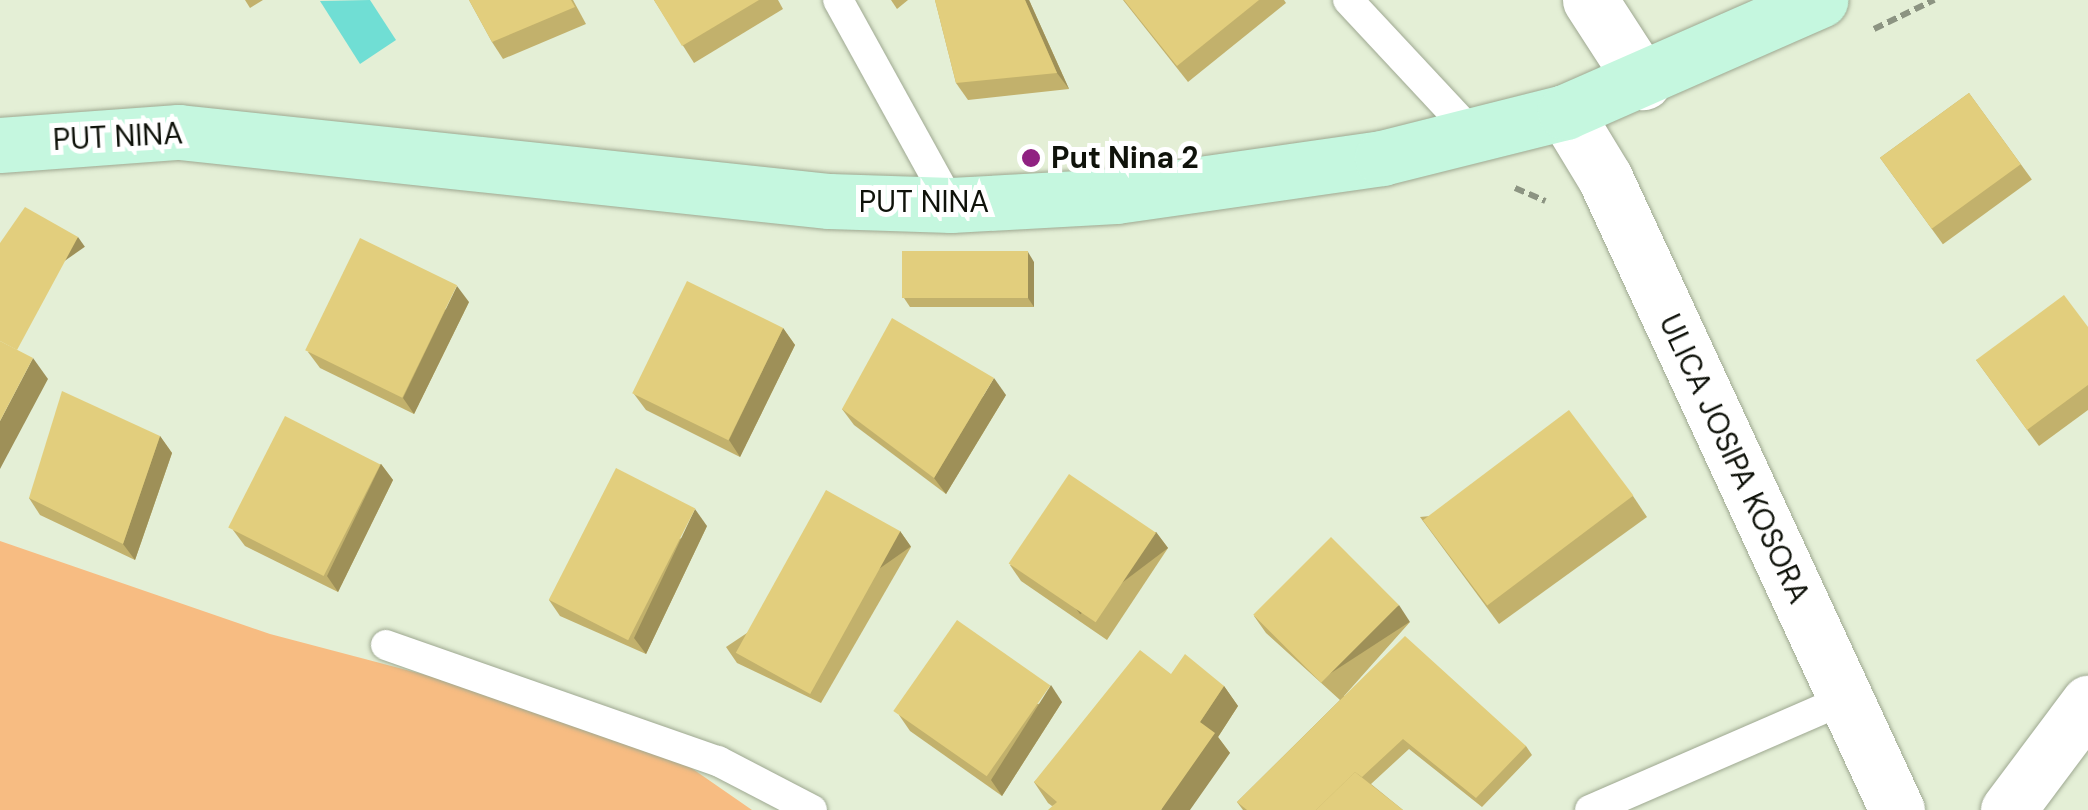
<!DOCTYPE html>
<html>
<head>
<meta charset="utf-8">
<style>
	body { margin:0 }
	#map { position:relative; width:2088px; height:810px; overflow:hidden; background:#e4efd6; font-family:"DM Sans",sans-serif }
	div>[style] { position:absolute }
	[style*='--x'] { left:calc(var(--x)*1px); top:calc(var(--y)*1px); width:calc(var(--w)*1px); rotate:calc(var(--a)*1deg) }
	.green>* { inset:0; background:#f7bc82 }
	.water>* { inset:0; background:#70ded4 }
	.path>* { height:6px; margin-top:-3px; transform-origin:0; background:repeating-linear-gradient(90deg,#8c9482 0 10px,transparent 0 15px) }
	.roads { filter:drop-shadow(0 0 2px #9ea891) drop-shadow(0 0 2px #9ea891) }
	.service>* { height:30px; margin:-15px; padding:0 15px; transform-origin:15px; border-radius:15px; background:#fff }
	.minor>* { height:55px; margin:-27.5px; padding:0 27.5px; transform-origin:27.5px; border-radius:27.5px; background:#fff }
	.secondary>* { height:55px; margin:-27.5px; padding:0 27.5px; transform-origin:27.5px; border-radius:27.5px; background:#c5f7df }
	.wall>* { inset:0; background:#c2b16c; transform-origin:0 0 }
	.shaded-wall>* { inset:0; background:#9e9058; transform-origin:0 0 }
	.building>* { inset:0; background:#e2ce7d; transform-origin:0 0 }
	.dots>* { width:28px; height:28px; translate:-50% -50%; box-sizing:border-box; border:5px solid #fff; border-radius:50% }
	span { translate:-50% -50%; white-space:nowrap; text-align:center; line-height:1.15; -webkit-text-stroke:10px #fff; paint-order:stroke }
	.street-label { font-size:30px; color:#0f120a }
	.poi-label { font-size:30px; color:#0f120a; font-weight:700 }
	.left { translate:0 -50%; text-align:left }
</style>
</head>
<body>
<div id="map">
	<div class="green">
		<i style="clip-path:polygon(0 541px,270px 634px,638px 731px,752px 810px,0 810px)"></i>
	</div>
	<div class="water">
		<i style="clip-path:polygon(370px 0,396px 40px,360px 64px,320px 1px)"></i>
	</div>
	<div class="path">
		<i style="--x:1874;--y:29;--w:67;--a:-25.8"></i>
		<i style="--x:1515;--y:188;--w:33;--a:23"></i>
	</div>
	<div class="roads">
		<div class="service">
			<i style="--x:838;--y:0;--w:234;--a:61.1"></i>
			<i style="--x:1348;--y:0;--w:185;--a:47"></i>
			<i style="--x:386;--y:645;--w:352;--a:19.3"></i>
			<i style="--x:718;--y:761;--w:106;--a:27.5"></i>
			<i style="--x:1590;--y:810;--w:278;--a:-23.5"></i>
		</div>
		<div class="minor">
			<i style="--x:1590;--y:0;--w:98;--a:57.1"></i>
			<i style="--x:1565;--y:112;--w:77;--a:58.8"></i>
			<i style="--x:1605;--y:178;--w:696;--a:65.2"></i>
			<i style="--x:2008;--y:810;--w:134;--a:-53.2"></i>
		</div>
		<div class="secondary">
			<i style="--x:0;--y:145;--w:179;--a:-4.2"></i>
			<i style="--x:179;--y:132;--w:654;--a:6.06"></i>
			<i style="--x:829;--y:201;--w:122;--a:1.9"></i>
			<i style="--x:951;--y:205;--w:165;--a:-3.1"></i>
			<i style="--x:1116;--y:196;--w:269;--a:-8.1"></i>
			<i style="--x:1382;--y:158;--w:189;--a:-14.1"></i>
			<i style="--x:1565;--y:112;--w:279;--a:-23.7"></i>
		</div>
	</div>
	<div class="wall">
		<i style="clip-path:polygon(245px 0,263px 0,250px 8px)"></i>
		<i style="clip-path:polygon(469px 0,573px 0,586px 24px,503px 59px,492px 42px)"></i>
		<i style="clip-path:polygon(654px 0,778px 0,783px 9px,694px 63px)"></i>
		<i style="clip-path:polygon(891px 0,908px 0,897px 9px)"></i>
		<i style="clip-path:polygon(935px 0,1029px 0,1069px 89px,968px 100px,956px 83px)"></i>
		<i style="clip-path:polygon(1123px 0,1284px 0,1286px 3px,1188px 82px)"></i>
		<i style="left:1969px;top:93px;width:107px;height:110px;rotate:54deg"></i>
		<i style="clip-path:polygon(1034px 262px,1034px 307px,910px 307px,904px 298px)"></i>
		<i style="clip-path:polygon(469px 302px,414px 414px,320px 368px,308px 352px)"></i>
		<i style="clip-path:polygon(2088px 327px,2088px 410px,2039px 446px,1976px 360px)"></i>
		<i style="clip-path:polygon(783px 328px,795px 345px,740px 457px,646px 410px,634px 394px)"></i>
		<i style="clip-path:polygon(1006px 395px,946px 494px,854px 425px,842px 409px)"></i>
		<i style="clip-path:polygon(160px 436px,172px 453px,135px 560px,40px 515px,29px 498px)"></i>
		<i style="clip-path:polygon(381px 464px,393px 480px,338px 592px,245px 546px,233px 530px)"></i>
		<i style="clip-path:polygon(1633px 496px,1647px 517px,1499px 624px,1420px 517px)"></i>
		<i style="clip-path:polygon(707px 526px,646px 654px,560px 616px,549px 600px)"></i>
		<i style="clip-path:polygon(900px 531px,911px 547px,821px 703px,737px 663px,726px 647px)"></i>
		<i style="clip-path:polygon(1156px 532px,1168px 548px,1107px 640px,1021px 581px,1010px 565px)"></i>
		<i style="clip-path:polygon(1254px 616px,1410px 622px,1344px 696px,1526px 746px,1532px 755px,1482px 807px,1409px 749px,1371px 784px,1403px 810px,1243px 810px,1237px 802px,1340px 700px,1266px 633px)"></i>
		<i style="clip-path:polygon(1171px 674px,1224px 686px,1238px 706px,1218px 737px,1230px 753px,1052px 806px,1048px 803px,1034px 782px)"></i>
		<i style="clip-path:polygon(1062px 702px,1002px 796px,910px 731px,899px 715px)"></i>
	</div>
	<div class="shaded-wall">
		<i style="clip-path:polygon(1025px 0,1029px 0,1069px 89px,1057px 73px)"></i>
		<i style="left:78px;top:237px;width:12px;height:135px;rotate:55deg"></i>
		<i style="clip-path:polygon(1028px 252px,1034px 262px,1034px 307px,1028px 298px)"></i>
		<i style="clip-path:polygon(457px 286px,469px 302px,414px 414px,403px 398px)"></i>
		<i style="clip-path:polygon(783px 328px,795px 345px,740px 457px,729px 440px)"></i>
		<i style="clip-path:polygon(33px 358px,48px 379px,0 469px,0 421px)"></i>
		<i style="clip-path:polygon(994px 378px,1006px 395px,946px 494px,934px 478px)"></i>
		<i style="clip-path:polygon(160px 436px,172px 453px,135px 560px,123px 544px)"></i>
		<i style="clip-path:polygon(381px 464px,393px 480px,338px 592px,327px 576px)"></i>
		<i style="clip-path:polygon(695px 509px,707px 526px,646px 654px,634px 638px)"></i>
		<i style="left:900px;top:531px;width:19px;height:181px;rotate:55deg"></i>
		<i style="left:1156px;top:532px;width:20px;height:110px;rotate:53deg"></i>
		<i style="left:1399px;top:605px;width:20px;height:106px;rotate:57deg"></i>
		<i style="clip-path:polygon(1051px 685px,1062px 702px,1002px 796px,991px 780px)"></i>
		<i style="clip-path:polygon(1224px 686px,1238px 706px,1218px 737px,1230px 753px,1190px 810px,1161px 810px,1200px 722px)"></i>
	</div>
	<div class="building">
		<i style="clip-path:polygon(469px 0,571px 0,575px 7px,492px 42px)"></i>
		<i style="clip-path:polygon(654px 0,759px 0,682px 46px)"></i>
		<i style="clip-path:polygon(935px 0,1025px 0,1057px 73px,956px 83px)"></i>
		<i style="clip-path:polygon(1124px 0,1259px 0,1177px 66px)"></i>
		<i style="left:1969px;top:93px;width:88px;height:110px;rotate:54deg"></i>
		<i style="clip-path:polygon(25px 207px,78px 237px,17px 350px,0 341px,0 243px)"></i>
		<i style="left:360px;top:238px;width:108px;height:125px;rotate:26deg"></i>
		<i style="left:902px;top:251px;width:126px;height:47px"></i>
		<i style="left:687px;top:281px;width:107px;height:125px;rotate:26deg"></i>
		<i style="clip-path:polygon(2064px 295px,2088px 327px,2088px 385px,2027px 430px,1976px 360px)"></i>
		<i style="clip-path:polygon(892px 318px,994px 378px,934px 478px,842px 409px)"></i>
		<i style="clip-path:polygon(0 341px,33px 358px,0 421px)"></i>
		<i style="clip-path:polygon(62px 391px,160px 436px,123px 544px,29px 498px)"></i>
		<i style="left:1569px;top:410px;width:107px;height:183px;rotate:53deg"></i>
		<i style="left:285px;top:416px;width:107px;height:125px;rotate:27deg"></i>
		<i style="left:616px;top:468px;width:89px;height:148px;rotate:27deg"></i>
		<i style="left:1069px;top:474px;width:105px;height:108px;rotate:34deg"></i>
		<i style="left:826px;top:490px;width:85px;height:186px;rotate:29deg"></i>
		<i style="left:1331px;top:537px;width:96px;height:110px;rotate:45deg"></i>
		<i style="left:957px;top:620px;width:114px;height:111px;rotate:35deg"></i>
		<i style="clip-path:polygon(1405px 636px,1526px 746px,1476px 798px,1403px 739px,1362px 777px,1355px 772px,1316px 810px,1247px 810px,1237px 802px)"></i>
		<i style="clip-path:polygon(1140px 650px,1171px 674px,1185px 654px,1224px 686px,1200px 722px,1215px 733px,1161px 810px,1048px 810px,1057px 802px,1034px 782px)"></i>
		<i style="clip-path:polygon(1355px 772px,1403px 810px,1316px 810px)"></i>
	</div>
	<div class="dots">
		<i style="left:1031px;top:158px;background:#902182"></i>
	</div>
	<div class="street-label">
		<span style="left:118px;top:137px;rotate:-3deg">PUT NINA</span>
		<span style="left:924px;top:202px">PUT NINA</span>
		<span style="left:1734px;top:459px;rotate:65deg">ULICA JOSIPA KOSORA</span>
	</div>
	<div class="poi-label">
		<span class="left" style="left:1051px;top:158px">Put Nina 2</span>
	</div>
</div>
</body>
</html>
